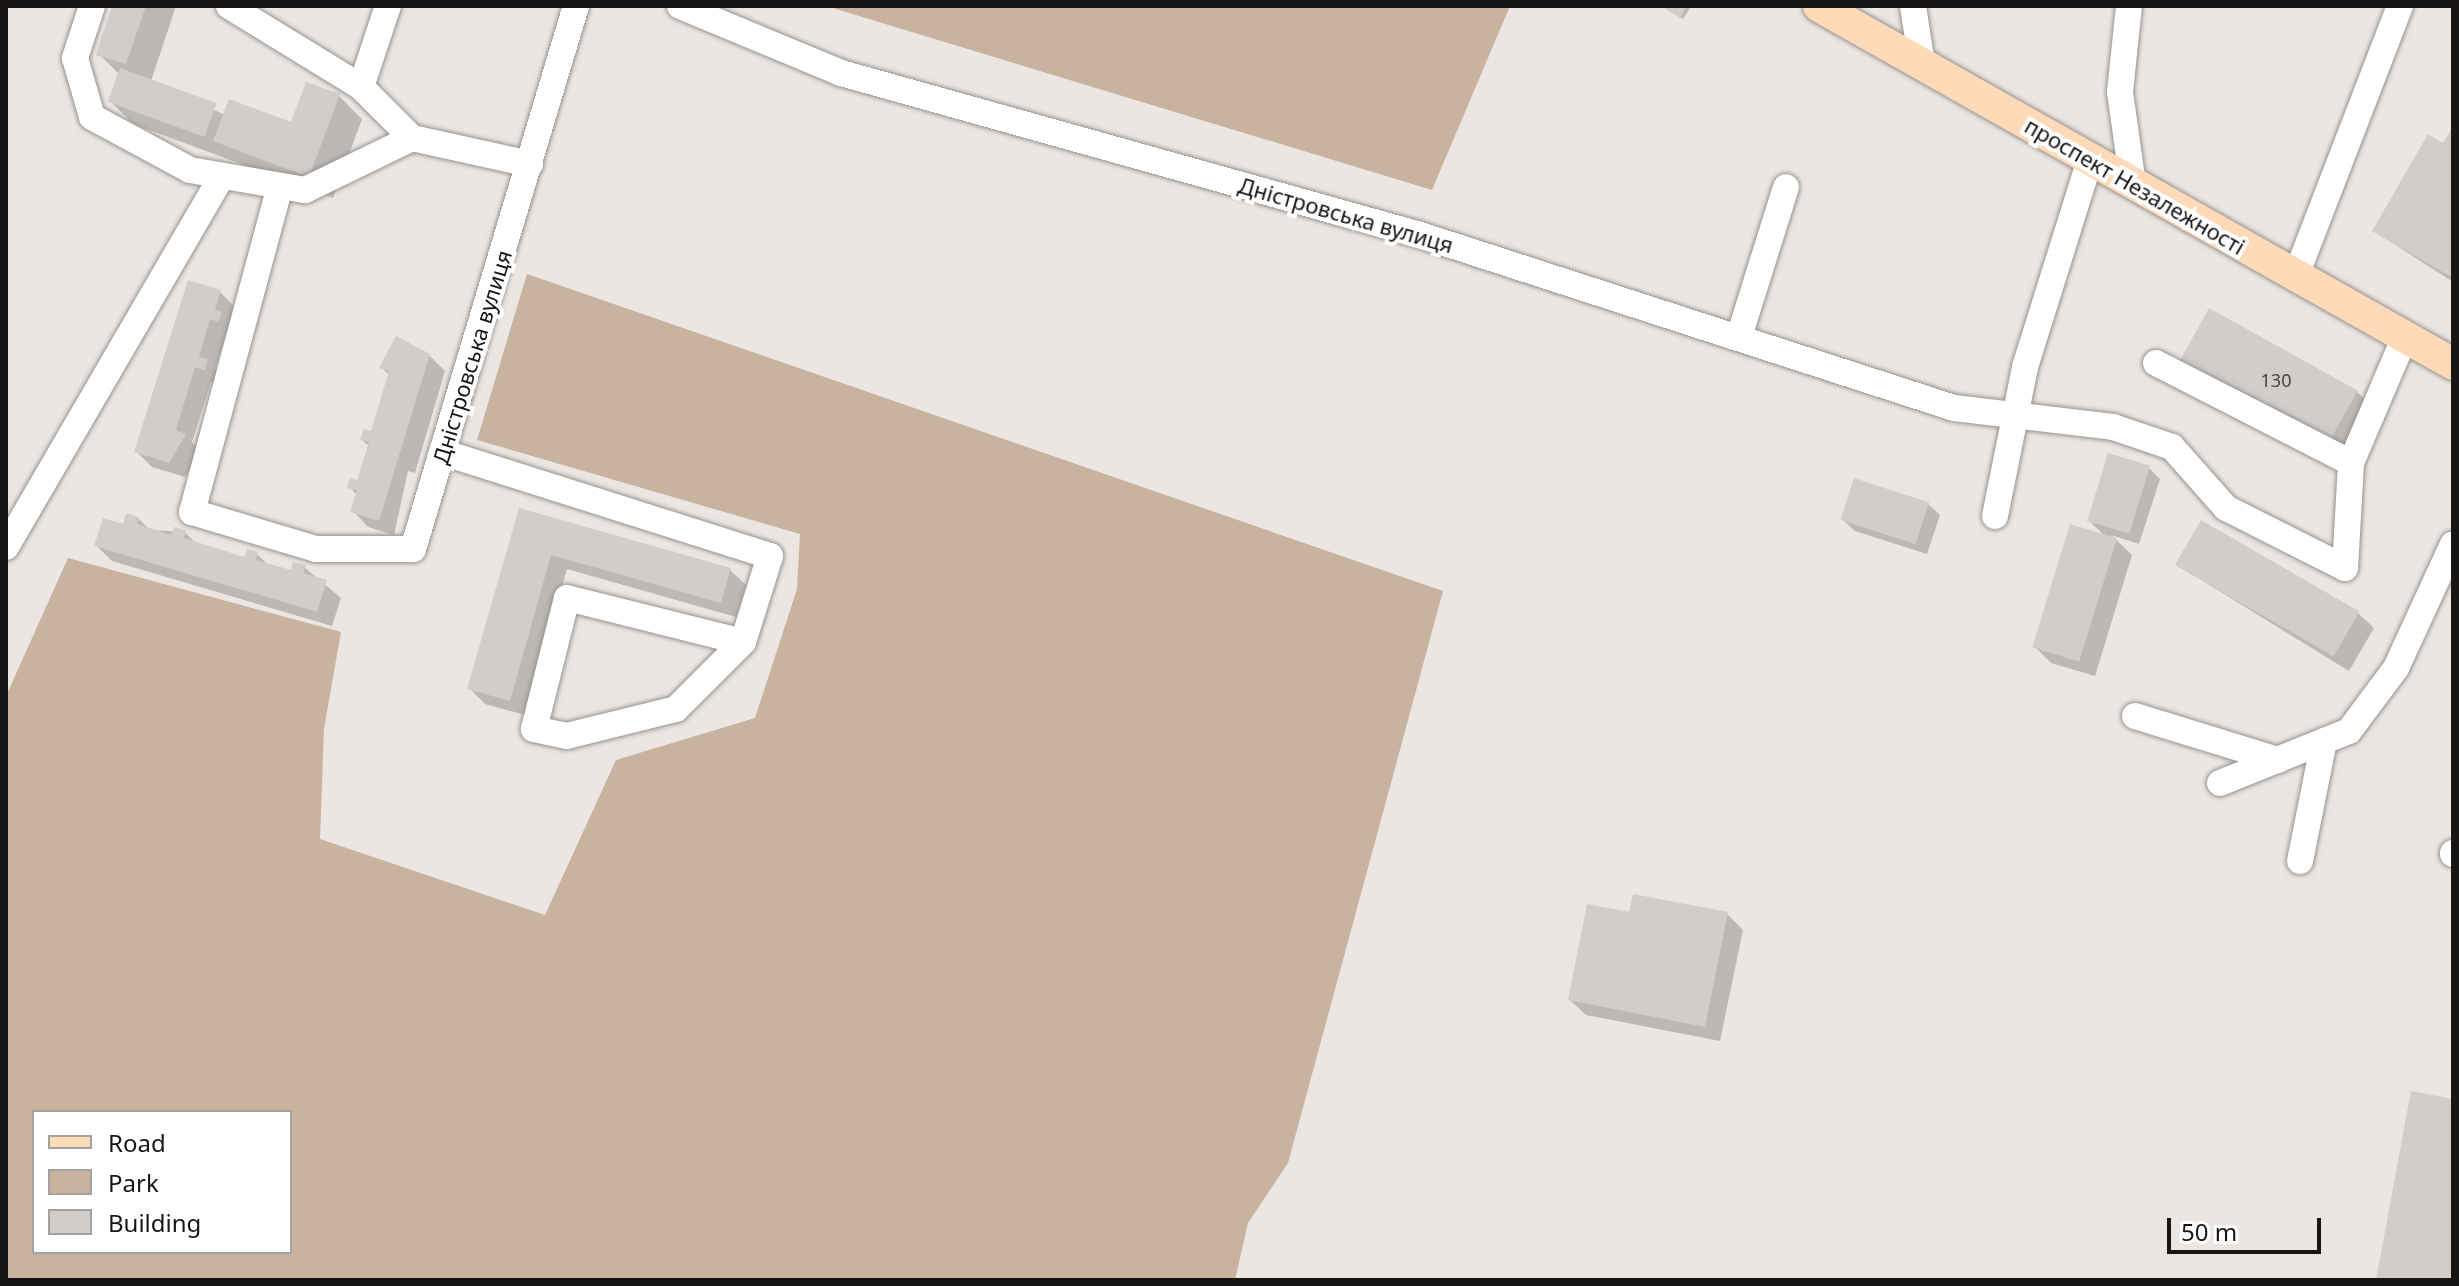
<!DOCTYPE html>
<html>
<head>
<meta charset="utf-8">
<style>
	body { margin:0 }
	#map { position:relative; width:2459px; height:1286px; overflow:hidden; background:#ece6e2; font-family:"Noto Sans",sans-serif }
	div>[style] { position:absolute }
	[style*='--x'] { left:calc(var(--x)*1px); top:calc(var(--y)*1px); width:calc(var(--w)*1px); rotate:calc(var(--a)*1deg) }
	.green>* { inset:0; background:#c9b29e }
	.shadow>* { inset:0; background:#0003 }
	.building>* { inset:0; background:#d2cdc8; transform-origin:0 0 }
	.roads { filter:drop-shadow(0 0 2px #97928e) drop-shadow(0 0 2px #97928e) }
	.minor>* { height:26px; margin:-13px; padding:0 13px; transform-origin:13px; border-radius:13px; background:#fff }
	.major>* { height:32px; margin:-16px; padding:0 16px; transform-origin:16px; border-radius:16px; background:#fedab9 }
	span { translate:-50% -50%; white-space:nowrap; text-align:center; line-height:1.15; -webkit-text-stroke:8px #fff; paint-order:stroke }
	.number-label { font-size:18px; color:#464442 }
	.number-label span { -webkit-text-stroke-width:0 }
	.street-label { font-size:22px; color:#181615 }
	.frame { position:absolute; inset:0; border:8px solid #181615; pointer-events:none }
	.legend { position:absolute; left:32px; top:1110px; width:260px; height:144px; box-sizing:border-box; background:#fff; border:2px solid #a3a2a1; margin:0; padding:10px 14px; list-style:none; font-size:24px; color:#181615 }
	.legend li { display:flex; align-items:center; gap:16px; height:40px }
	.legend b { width:40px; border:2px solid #a3a2a1 }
	.scale { position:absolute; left:2167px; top:1218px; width:154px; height:36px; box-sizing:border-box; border:4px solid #181615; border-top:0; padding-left:10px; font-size:24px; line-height:28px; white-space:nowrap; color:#181615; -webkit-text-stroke:6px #fff; paint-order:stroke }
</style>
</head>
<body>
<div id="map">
	<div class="green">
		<i style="clip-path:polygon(826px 6px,1510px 6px,1432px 190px)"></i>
		<i style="clip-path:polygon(evenodd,527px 274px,1443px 591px,1288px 1163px,1248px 1223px,1235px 1280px,6px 1280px,6px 696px,68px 558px,341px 632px,324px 729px,320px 839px,545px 915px,616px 760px,755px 718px,797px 589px,800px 534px,477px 440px,527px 274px,34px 1112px,290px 1112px,290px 1252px,34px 1252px,34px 1112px)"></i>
	</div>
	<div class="shadow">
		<i style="clip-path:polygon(114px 6px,176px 6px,151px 81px,225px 115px,293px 125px,307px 84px,339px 96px,362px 119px,333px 198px,133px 124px,110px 101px,120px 75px,99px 54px)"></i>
		<i style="clip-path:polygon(1662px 6px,1691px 6px,1683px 19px)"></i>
		<i style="clip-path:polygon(2453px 131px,2453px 282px,2374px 231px)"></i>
		<i style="clip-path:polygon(220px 292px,236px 308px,234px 336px,226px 334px,215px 369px,222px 377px,220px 385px,211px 382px,192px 442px,200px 451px,185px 477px,152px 467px,137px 452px)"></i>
		<i style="clip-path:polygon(429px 355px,445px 371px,415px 473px,408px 471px,394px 535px,368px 527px,353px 511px,357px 495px,350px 487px,359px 483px,369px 446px,362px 440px,372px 433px,390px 376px,382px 368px)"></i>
		<i style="clip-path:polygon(2197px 378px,2356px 391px,2372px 406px,2343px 459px)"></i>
		<i style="clip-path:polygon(2149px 468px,2160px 479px,2139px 544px,2111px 535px,2132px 555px,2095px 676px,2051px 663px,2035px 647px,2106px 537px,2088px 520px)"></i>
		<i style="clip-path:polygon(1928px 504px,1940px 515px,1927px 554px,1855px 531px,1843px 520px)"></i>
		<i style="clip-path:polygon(520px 510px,730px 570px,746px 585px,736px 617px,567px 569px,525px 715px,485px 704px,469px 688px)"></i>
		<i style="clip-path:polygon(138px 518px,150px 530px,185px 532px,197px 545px,246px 559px,257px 554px,269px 566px,292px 573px,304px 567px,341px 598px,332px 626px,112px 561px,97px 546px)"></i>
		<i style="clip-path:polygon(2177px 565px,2358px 613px,2374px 628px,2349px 671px)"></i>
		<i style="clip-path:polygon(1631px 914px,1727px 914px,1743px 930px,1720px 1041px,1586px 1015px,1570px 1000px)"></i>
	</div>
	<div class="building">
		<i style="clip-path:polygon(112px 6px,146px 6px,126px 64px,96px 55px)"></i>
		<i style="clip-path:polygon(1661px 6px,1687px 6px,1680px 18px)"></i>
		<i style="left:120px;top:68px;width:103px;height:36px;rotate:20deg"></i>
		<i style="clip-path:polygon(306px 82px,340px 94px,309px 177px,213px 141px,229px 99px,291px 122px)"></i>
		<i style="clip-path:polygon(2453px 127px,2453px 278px,2372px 231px,2428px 134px,2443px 143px)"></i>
		<i style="clip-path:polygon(188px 280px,221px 290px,215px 310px,222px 312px,218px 322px,210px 319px,199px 357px,208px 359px,205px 370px,195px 367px,176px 430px,186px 434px,169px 463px,134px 452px)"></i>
		<i style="left:2209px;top:308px;width:170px;height:63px;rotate:29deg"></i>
		<i style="clip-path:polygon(396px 336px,430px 354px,379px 521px,350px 512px,357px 490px,347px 488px,350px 478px,357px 480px,369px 442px,360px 440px,364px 429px,371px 431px,389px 371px,379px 368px)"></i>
		<i style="left:2108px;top:453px;width:44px;height:71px;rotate:17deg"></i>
		<i style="left:1854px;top:478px;width:79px;height:44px;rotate:18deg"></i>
		<i style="clip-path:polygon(519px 508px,731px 568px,721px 603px,551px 555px,510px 701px,467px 689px)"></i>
		<i style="clip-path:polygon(126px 513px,139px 517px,137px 524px,171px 535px,174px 527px,186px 530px,184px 538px,244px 557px,247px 549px,258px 552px,256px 560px,291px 570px,293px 562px,306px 565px,303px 573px,327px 580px,317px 612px,94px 546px,103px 518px,123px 524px)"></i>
		<i style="left:2201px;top:520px;width:183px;height:52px;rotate:30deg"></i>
		<i style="left:2070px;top:524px;width:49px;height:129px;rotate:17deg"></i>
		<i style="clip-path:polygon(1633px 894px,1728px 912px,1705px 1027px,1568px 1000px,1587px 904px,1629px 912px)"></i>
		<i style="clip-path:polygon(2411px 1091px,2453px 1099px,2453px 1280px,2376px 1280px)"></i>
	</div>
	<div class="roads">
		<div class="minor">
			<i style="--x:92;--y:6;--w:55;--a:108.1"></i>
			<i style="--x:75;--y:58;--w:61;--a:73.9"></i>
			<i style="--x:92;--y:117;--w:111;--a:28.4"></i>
			<i style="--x:190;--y:170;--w:117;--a:9.9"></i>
			<i style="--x:305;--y:190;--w:119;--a:-25.9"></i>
			<i style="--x:412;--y:138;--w:121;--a:12.4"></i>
			<i style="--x:229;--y:6;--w:155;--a:31.5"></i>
			<i style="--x:361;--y:87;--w:72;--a:45"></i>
			<i style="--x:680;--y:6;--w:174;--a:22.6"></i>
			<i style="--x:841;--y:73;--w:598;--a:15.62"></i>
			<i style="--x:1417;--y:234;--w:564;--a:17.95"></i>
			<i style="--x:1954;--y:408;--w:160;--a:6.8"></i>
			<i style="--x:2113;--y:427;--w:62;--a:18.7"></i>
			<i style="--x:2172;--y:447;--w:81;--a:48.5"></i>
			<i style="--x:2226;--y:508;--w:133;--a:26.8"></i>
			<i style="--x:2345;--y:568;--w:105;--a:-86.7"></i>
			<i style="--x:2351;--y:463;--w:135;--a:-66.9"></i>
			<i style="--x:1913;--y:6;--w:59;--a:81.2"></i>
			<i style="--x:2129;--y:6;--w:86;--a:96"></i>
			<i style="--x:2120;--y:92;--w:94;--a:82"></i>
			<i style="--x:361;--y:87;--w:85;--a:-71.6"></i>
			<i style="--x:280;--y:186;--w:338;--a:105.1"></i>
			<i style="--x:192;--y:512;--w:129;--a:16.6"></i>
			<i style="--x:316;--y:549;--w:97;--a:0"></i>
			<i style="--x:413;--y:549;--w:567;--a:-73.29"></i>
			<i style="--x:2295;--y:278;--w:292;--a:-68.9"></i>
			<i style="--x:1739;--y:337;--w:157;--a:-72.6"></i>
			<i style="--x:2156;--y:363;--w:219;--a:27.1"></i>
			<i style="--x:442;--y:452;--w:344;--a:17.6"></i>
			<i style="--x:770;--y:556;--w:90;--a:107.4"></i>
			<i style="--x:743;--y:642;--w:95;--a:135"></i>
			<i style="--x:676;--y:709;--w:112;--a:166.1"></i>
			<i style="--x:567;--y:736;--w:34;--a:-168"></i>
			<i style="--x:534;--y:729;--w:135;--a:-75.9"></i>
			<i style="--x:567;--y:598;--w:181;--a:14"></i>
			<i style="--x:1995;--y:516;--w:152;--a:-78.6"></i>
			<i style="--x:2025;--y:367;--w:217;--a:-72.6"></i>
			<i style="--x:6;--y:547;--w:429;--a:-59.8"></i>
			<i style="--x:2135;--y:716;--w:150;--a:17.1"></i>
			<i style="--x:2220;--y:783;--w:139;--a:-22"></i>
			<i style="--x:2349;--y:731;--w:79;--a:-53.3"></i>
			<i style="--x:2396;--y:668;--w:136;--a:-65.3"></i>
			<i style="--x:2453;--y:853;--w:1;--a:90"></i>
			<i style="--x:2300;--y:861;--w:122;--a:-78.7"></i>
		</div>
		<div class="major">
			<i style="--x:1819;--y:6;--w:728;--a:29.45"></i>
		</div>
	</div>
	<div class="number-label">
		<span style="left:2276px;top:380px">130</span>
	</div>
	<div class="street-label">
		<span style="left:2135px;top:186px;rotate:30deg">проспект Незалежності</span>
		<span style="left:1346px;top:215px;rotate:16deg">Дністровська вулиця</span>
		<span style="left:472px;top:357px;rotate:-73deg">Дністровська вулиця</span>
	</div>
	<div class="frame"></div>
	<ul class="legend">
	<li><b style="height:10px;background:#fedab9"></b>Road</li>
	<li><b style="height:22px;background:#c9b29e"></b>Park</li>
	<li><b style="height:22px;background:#d2cdc8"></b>Building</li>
	</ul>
	<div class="scale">50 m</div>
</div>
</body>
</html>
